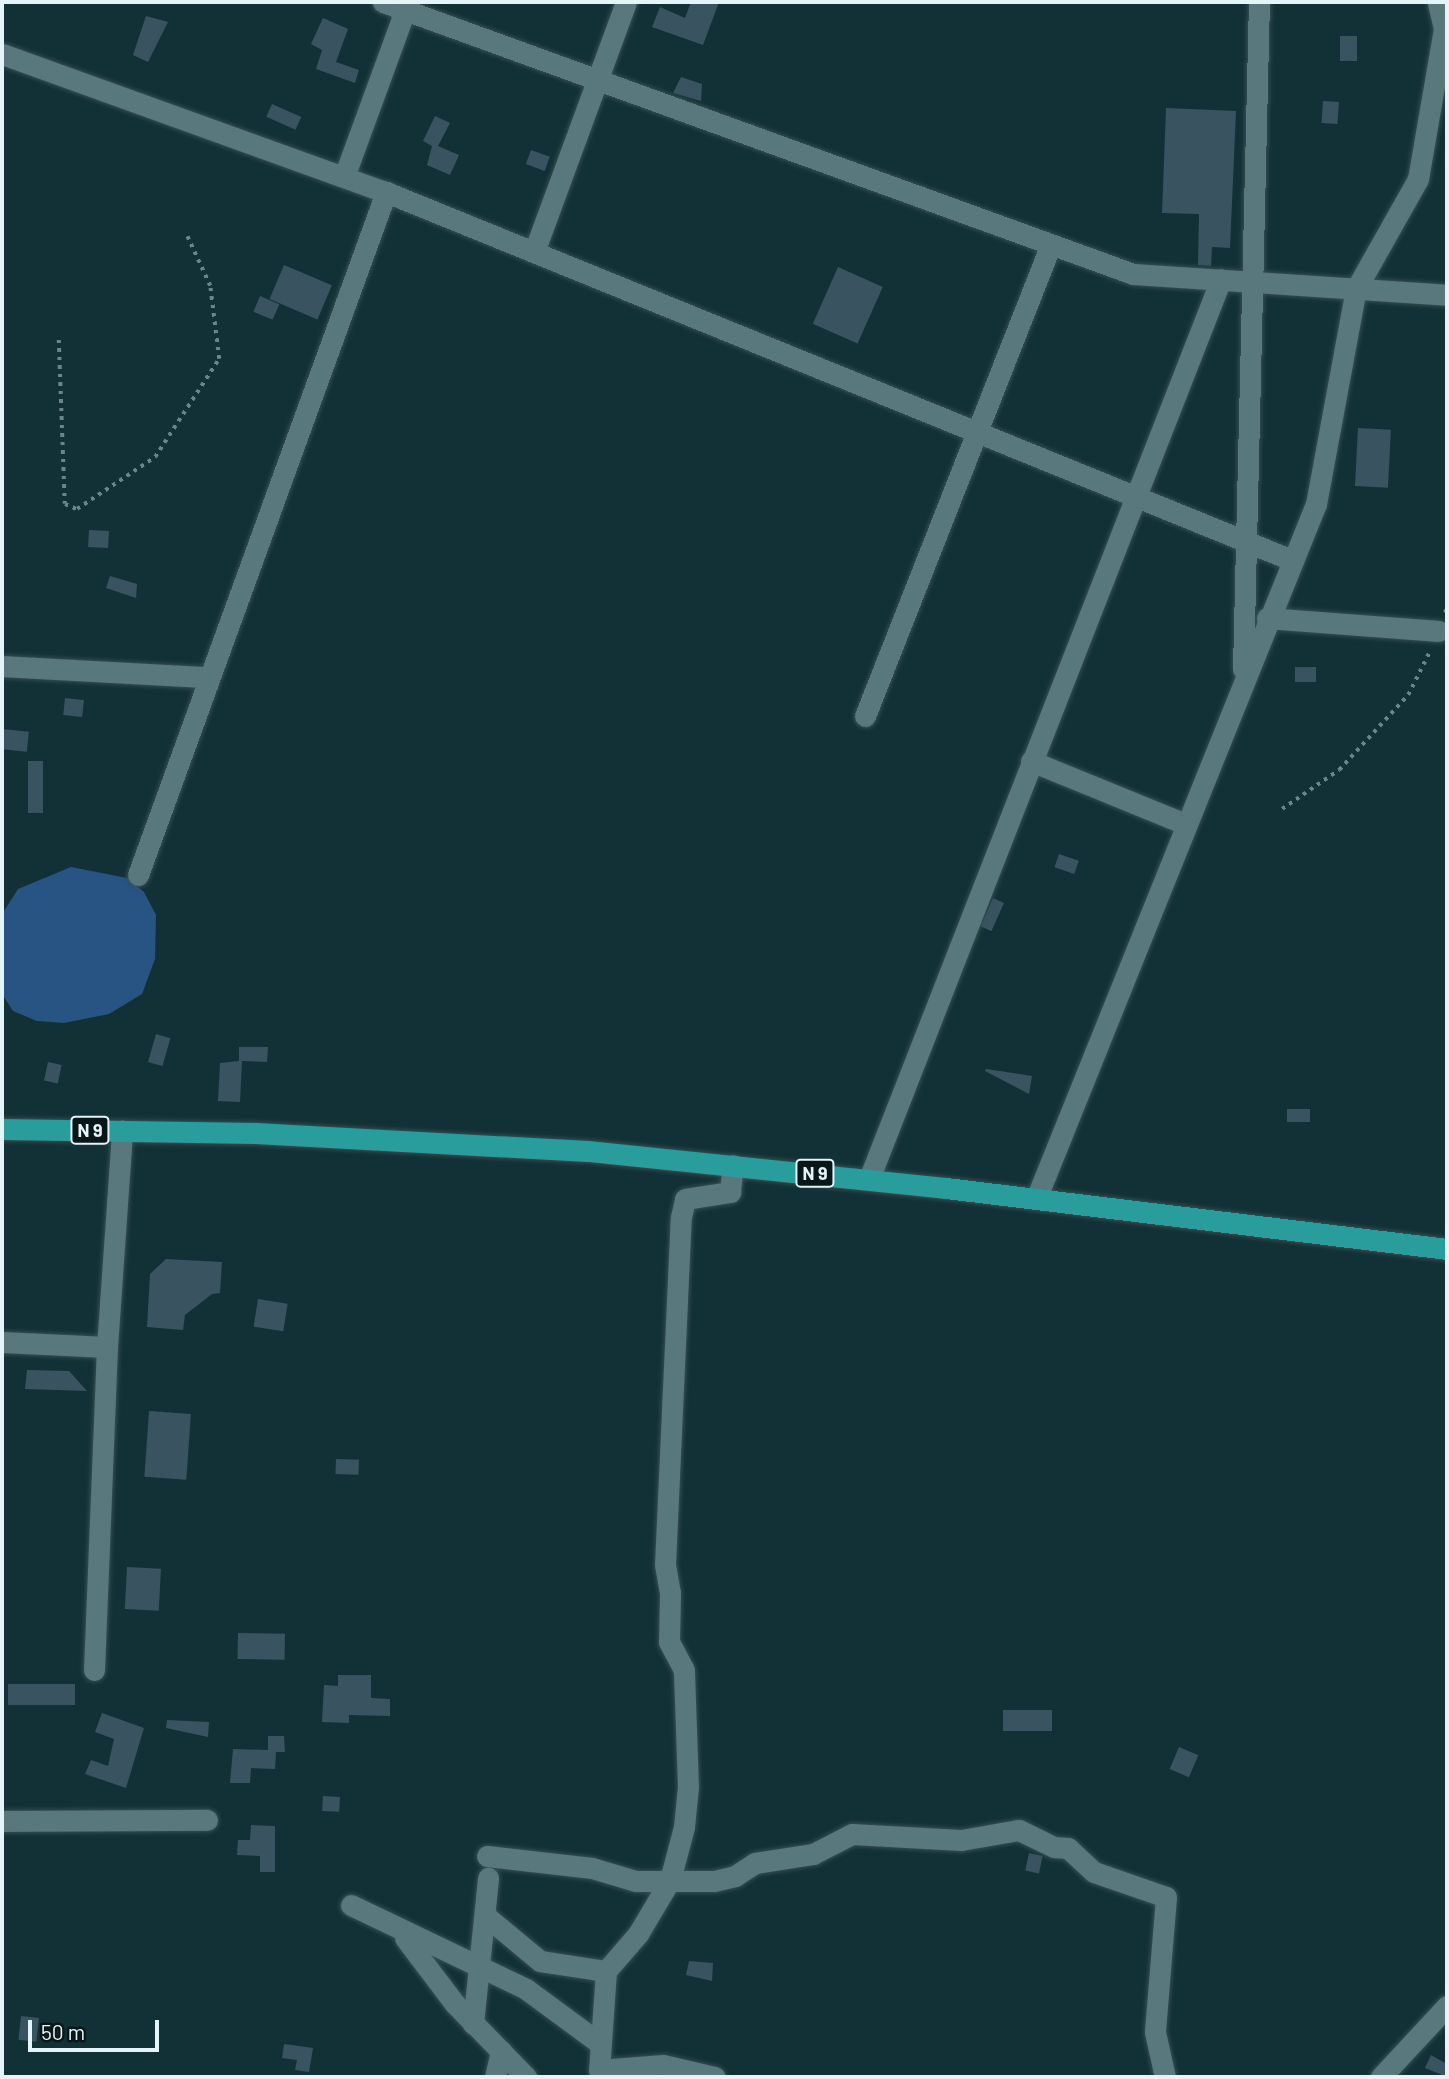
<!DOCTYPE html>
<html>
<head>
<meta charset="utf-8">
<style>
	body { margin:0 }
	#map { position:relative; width:1449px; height:2079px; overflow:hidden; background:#123136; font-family:Barlow,sans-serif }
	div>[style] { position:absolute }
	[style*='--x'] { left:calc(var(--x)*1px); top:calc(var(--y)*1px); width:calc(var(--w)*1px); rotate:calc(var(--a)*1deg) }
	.water>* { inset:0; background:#285483 }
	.building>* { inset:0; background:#3a5360; transform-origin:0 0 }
	.path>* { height:3.5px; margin-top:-1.75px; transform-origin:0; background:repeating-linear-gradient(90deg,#6c858a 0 3.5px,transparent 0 8.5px) }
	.roads { filter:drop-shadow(0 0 2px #364e52) drop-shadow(0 0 2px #364e52) }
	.minor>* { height:21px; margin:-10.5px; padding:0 10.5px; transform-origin:10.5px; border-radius:10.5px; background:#58787e }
	.major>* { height:21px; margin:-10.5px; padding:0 10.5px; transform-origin:10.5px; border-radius:10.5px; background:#299d9b }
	span { translate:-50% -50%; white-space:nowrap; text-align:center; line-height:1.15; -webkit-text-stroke:5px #0a1719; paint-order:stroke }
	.shield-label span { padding:2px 5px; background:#0a1719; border:2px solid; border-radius:5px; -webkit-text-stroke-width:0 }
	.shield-label { font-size:18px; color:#e3f5f8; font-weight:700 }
	.frame { position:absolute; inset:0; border:4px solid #e3f5f8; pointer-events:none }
	.scale { position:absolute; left:28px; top:2020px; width:131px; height:32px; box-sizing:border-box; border:4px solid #e3f5f8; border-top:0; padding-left:9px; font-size:21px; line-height:24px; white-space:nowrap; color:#e3f5f8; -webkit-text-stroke:5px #0a1719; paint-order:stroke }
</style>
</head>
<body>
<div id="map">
	<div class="water">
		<i style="clip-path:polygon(71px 867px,127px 878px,144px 892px,156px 915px,155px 959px,142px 994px,109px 1014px,64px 1023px,37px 1021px,13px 1011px,2px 994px,2px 914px,18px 889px)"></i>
	</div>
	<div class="building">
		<i style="clip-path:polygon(691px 2px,719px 2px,703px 45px,652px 27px,660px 7px,685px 18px)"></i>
		<i style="clip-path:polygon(146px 16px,168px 22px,148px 62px,133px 55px)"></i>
		<i style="clip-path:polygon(323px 18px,348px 29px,336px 62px,359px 70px,355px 83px,316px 69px,322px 50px,311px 44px)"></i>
		<i style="left:1357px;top:36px;width:25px;height:17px;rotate:90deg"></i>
		<i style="clip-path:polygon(681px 77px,702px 84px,701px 101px,673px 93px)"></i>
		<i style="left:1323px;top:101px;width:16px;height:22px;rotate:4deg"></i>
		<i style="left:272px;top:104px;width:32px;height:14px;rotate:24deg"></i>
		<i style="clip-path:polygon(1166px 108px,1236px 111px,1230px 248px,1212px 247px,1211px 266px,1198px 265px,1199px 214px,1162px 213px)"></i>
		<i style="clip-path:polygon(435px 116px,450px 123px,438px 146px,459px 155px,450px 175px,427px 165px,432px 146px,423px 141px)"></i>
		<i style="left:531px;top:150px;width:20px;height:15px;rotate:20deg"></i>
		<i style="left:284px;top:265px;width:52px;height:37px;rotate:23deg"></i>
		<i style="left:838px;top:267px;width:49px;height:62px;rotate:24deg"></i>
		<i style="left:260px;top:296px;width:21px;height:17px;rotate:23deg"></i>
		<i style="left:1358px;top:428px;width:33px;height:58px;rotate:3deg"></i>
		<i style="left:89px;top:530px;width:20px;height:17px;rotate:3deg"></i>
		<i style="clip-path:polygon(110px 576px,137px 584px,136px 598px,106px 588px)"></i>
		<i style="left:1295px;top:667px;width:21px;height:15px"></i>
		<i style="left:65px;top:698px;width:19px;height:17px;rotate:6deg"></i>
		<i style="left:2px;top:729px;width:27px;height:20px;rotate:6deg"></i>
		<i style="left:28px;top:761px;width:15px;height:52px"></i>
		<i style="left:1059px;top:854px;width:21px;height:14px;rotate:19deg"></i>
		<i style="left:993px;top:898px;width:12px;height:31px;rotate:24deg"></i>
		<i style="left:156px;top:1034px;width:15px;height:29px;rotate:16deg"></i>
		<i style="clip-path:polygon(239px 1047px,268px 1047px,267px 1062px,242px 1061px,240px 1102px,218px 1101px,220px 1063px,239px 1061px)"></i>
		<i style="left:48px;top:1062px;width:14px;height:19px;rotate:12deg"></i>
		<i style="clip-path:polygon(986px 1069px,1032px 1076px,1029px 1094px,985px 1071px)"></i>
		<i style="left:1287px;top:1109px;width:23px;height:13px"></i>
		<i style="clip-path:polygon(166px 1259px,222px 1262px,220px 1293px,212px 1294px,185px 1315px,183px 1330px,147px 1327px,150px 1274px)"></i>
		<i style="left:258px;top:1299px;width:30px;height:28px;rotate:9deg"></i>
		<i style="clip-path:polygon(27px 1370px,69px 1371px,87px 1391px,25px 1389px)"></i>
		<i style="left:149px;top:1411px;width:42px;height:66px;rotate:4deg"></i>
		<i style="left:336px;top:1459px;width:23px;height:15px;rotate:2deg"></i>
		<i style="left:127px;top:1567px;width:34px;height:42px;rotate:3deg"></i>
		<i style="left:238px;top:1633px;width:47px;height:26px;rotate:1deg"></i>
		<i style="clip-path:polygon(338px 1675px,371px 1675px,371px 1698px,390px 1699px,390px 1716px,349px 1715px,349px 1723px,322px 1722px,324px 1685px,338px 1686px)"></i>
		<i style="left:8px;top:1684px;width:67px;height:21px"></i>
		<i style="left:1003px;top:1710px;width:49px;height:21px"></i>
		<i style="clip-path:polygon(102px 1713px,144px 1728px,126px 1788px,85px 1774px,91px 1760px,108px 1766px,114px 1739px,95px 1732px)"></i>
		<i style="clip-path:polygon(167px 1720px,209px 1722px,208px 1737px,166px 1728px)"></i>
		<i style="clip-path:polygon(268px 1736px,284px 1736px,285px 1752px,276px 1752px,275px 1769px,251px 1768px,250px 1783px,230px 1783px,233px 1749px,268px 1750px)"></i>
		<i style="left:1179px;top:1747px;width:21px;height:24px;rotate:23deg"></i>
		<i style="left:323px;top:1796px;width:17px;height:15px;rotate:3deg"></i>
		<i style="clip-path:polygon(251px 1825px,275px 1826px,275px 1872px,260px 1872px,260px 1856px,237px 1855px,238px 1840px,250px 1840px)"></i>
		<i style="left:1029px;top:1853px;width:14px;height:18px;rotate:12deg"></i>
		<i style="clip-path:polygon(689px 1961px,713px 1963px,712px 1981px,686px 1975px)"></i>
		<i style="left:21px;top:2016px;width:18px;height:24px;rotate:6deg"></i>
		<i style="clip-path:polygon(284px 2044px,313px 2048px,309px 2072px,295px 2070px,297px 2060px,282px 2058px)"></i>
		<i style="clip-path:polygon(1431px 2055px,1447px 2064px,1447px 2077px,1425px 2068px)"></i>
	</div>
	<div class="path">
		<i style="--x:59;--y:340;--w:164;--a:87.9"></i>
		<i style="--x:65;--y:504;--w:13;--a:23"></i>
		<i style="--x:77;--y:509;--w:94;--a:-33.7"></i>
		<i style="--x:155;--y:457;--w:117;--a:-56.9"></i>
		<i style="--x:219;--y:359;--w:74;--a:-97"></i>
		<i style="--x:210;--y:286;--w:57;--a:-114.8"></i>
		<i style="--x:1445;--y:613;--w:9;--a:-77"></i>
		<i style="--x:1282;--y:809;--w:69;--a:-34.4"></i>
		<i style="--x:1339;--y:770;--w:102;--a:-47.4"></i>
		<i style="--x:1408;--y:695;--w:51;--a:-63.4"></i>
	</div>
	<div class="roads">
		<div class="minor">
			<i style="--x:383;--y:2;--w:798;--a:19.93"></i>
			<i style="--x:1133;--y:274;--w:315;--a:3.8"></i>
			<i style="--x:2;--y:54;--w:408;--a:19.8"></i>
			<i style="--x:386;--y:192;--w:978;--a:22.11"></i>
			<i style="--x:344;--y:177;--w:186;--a:-69.9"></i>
			<i style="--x:534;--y:252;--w:266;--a:-69.8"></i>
			<i style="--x:1267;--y:618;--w:172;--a:4.3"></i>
			<i style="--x:2;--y:666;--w:205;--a:3.1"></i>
			<i style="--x:1243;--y:669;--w:667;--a:-88.63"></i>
			<i style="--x:865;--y:716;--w:507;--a:-68.49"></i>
			<i style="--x:1031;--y:761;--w:166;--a:22.2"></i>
			<i style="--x:138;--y:875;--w:727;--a:-70.04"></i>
			<i style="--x:869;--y:1179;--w:966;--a:-68.64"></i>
			<i style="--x:1036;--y:1199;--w:749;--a:-68.06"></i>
			<i style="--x:1316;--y:504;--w:219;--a:-79.5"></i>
			<i style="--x:1356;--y:289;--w:126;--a:-60.6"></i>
			<i style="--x:1418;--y:179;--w:152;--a:-80.2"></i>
			<i style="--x:1444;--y:29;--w:28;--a:-103"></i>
			<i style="--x:2;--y:1342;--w:105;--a:2.7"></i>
			<i style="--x:94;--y:1670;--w:323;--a:-87.7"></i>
			<i style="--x:107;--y:1347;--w:217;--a:-86"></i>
			<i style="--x:2;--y:1821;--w:205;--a:-0.3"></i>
			<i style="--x:487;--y:1856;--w:106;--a:6.5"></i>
			<i style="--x:592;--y:1868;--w:46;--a:16.5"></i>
			<i style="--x:636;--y:1881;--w:78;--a:0"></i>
			<i style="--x:714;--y:1881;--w:22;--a:-13"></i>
			<i style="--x:735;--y:1876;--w:24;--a:-33"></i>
			<i style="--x:755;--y:1863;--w:59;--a:-8.8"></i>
			<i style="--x:813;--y:1854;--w:44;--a:-27.1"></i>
			<i style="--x:852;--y:1834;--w:109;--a:3.2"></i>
			<i style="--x:961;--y:1840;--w:59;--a:-9.8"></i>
			<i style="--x:1019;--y:1830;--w:39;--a:26"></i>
			<i style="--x:1054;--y:1847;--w:14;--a:4"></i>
			<i style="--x:1068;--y:1848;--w:35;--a:43"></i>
			<i style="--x:1094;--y:1872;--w:76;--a:19.1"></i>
			<i style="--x:1166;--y:1897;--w:135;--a:94.7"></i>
			<i style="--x:1155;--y:2032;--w:46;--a:77.5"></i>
			<i style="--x:351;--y:1905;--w:194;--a:25.6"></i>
			<i style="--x:526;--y:1989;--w:89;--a:36.4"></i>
			<i style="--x:487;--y:1917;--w:69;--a:39.7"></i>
			<i style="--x:540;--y:1961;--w:67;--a:8.6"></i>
			<i style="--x:606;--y:1971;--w:99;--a:94"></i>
			<i style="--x:599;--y:2070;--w:64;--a:-4.5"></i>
			<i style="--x:663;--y:2065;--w:53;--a:13"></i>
			<i style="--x:405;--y:1938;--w:83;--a:52.9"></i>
			<i style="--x:455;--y:2004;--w:102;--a:45.8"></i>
			<i style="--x:606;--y:1971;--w:49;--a:-49.1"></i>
			<i style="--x:638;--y:1934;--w:63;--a:-59.3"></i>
			<i style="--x:670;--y:1880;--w:55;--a:-75.2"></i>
			<i style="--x:684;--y:1827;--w:40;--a:-84.3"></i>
			<i style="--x:688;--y:1787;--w:117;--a:-92"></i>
			<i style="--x:684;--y:1670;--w:32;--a:-118"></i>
			<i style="--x:669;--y:1642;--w:49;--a:-88.8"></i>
			<i style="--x:670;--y:1593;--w:28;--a:-100"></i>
			<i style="--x:665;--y:1565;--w:348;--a:-87.4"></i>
			<i style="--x:681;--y:1217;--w:18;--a:-77"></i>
			<i style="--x:685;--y:1199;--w:46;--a:-8.8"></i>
			<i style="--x:730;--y:1192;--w:27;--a:-84"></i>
			<i style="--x:473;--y:2024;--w:147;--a:-84.1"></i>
			<i style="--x:495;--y:2077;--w:27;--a:-77"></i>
			<i style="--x:1381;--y:2077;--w:97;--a:-47.1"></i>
		</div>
		<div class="major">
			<i style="--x:2;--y:1129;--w:253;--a:0.9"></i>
			<i style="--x:255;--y:1133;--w:333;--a:3.1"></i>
			<i style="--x:588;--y:1151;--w:360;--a:5.9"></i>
			<i style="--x:946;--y:1188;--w:505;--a:6.94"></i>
		</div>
	</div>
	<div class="shield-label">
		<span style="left:90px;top:1130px">N 9</span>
		<span style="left:815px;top:1173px">N 9</span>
	</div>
	<div class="frame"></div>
	<div class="scale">50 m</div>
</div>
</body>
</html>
